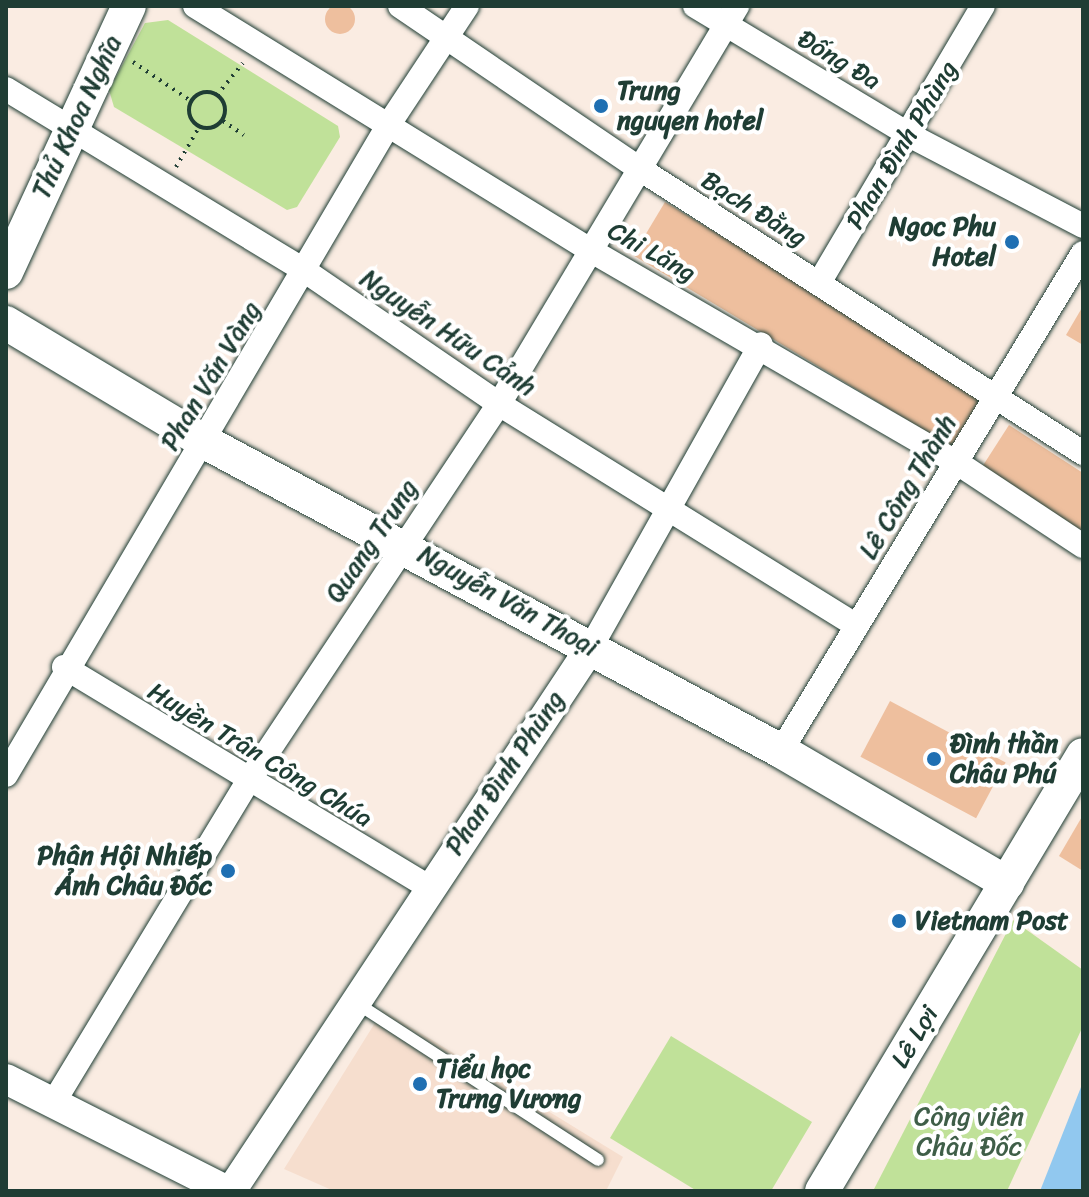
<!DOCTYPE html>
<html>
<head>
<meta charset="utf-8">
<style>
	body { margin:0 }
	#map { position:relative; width:1089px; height:1197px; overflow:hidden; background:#faece2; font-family:Sriracha,sans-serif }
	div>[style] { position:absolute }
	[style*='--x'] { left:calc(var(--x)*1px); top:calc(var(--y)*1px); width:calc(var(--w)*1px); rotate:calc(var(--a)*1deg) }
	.built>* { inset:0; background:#f6dece }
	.green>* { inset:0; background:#c0e199 }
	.water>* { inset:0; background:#91c8ef }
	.building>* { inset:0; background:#eebf9e; transform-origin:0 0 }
	.round { border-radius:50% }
	.path>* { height:4px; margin-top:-2px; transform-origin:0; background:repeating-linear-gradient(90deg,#1f3d34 0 2px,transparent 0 8px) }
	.path>.ring { margin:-2px; padding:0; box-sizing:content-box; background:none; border:4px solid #1f3d34; border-radius:50% }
	.roads { filter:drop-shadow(0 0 2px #1f3d34) drop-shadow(0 0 2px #1f3d34) }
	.service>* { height:12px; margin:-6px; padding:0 6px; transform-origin:6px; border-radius:6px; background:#fff }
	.minor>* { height:24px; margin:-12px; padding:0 12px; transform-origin:12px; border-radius:12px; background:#fff }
	.tertiary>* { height:30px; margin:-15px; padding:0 15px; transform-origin:15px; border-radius:15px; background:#fff }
	.secondary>* { height:34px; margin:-17px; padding:0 17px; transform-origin:17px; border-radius:17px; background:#fff }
	.dots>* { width:22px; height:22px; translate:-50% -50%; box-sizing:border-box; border:4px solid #fff; border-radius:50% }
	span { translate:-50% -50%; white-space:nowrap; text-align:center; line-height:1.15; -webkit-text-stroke:8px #fff; paint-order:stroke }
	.street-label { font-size:26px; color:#1f3d34 }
	.poi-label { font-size:26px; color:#1f3d34; font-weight:700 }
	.left { translate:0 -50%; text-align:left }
	.right { translate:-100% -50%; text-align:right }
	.park-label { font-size:26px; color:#3f5e48 }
	.frame { position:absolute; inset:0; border:8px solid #1f3d34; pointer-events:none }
</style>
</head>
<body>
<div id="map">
	<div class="built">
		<i style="clip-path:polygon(383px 1010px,623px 1157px,606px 1191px,334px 1191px,284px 1169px)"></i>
	</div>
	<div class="green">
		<i style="clip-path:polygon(168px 20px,338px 126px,340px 137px,297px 207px,287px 210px,114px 107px,109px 90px,145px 23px)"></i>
		<i style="clip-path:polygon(1013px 920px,1083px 970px,1083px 1026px,1007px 1191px,873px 1191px)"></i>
		<i style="clip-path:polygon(671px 1036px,812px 1122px,771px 1191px,697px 1191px,610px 1138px)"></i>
	</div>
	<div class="water">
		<i style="clip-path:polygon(1083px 1082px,1083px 1191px,1040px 1191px)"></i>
	</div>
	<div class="building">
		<i class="round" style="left:325px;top:4px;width:30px;height:30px"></i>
		<i style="left:665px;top:202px;width:372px;height:62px;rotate:31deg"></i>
		<i style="clip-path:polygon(1083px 306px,1083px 345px,1066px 335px)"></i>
		<i style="clip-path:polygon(1009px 425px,1083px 473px,1083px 532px,982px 467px)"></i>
		<i style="left:890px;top:701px;width:131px;height:63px;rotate:28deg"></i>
		<i style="clip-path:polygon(1083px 815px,1083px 871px,1059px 856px)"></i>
	</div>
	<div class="path">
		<i style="--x:133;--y:62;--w:70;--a:33.9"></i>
		<i class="ring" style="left:189px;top:92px;width:32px;height:32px"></i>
		<i style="--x:217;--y:95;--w:41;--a:-50.9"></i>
		<i style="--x:223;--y:121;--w:25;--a:34"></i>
		<i style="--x:176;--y:167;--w:46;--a:-60.1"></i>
	</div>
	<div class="roads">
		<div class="service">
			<i style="--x:358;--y:1004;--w:286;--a:33"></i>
		</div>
		<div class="minor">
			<i style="--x:195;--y:6;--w:462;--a:31.7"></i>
			<i style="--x:588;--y:249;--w:425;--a:30.1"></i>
			<i style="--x:956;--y:462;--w:152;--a:33.5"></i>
			<i style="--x:400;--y:6;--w:294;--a:34.2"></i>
			<i style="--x:643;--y:171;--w:523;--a:32.66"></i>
			<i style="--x:695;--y:6;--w:252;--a:31"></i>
			<i style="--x:911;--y:136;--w:194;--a:27.6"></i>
			<i style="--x:6;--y:89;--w:350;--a:31.3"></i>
			<i style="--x:305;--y:271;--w:235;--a:34.4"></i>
			<i style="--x:499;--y:404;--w:421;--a:31.8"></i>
			<i style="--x:819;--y:283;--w:322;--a:-59.4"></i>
			<i style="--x:591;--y:647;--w:347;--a:-60.7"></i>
			<i style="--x:64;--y:667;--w:425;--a:31.1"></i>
			<i style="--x:781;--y:751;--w:582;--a:-58.77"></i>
			<i style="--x:6;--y:775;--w:755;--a:-59.53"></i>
			<i style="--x:389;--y:124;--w:141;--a:-56.5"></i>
			<i style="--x:52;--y:1105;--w:376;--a:-58.8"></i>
			<i style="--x:247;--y:783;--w:455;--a:-56.4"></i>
			<i style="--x:499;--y:404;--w:464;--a:-59.1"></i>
		</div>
		<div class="tertiary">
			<i style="--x:6;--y:1079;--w:249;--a:26.8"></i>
			<i style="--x:231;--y:1191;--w:652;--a:-56.5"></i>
		</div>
		<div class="secondary">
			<i style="--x:6;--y:272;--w:293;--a:-65.2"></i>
			<i style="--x:6;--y:323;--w:232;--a:30.9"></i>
			<i style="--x:205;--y:442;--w:654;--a:28.21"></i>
			<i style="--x:781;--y:751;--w:262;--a:30.3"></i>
			<i style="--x:822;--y:1191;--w:508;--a:-59.09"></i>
		</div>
	</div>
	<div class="dots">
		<i style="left:601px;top:106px;background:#1f6fb2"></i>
		<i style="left:1012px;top:242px;background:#1f6fb2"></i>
		<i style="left:934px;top:759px;background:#1f6fb2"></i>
		<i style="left:228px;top:871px;background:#1f6fb2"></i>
		<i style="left:899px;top:921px;background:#1f6fb2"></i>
		<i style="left:420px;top:1084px;background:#1f6fb2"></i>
	</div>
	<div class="street-label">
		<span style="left:839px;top:60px;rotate:31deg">Đống Đa</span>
		<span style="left:77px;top:117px;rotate:-65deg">Thủ Khoa Nghĩa</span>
		<span style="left:902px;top:145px;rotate:-59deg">Phan Đình Phùng</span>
		<span style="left:754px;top:209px;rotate:32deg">Bạch Đằng</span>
		<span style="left:652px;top:252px;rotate:29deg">Chi Lăng</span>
		<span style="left:448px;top:333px;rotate:34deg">Nguyễn Hữu Cảnh</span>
		<span style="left:211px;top:376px;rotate:-59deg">Phan Văn Vàng</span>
		<span style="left:908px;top:487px;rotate:-59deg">Lê Công Thành</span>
		<span style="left:372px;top:541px;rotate:-56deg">Quang Trung</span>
		<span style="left:508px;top:601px;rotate:29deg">Nguyễn Văn Thoại</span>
		<span style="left:260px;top:755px;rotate:31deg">Huyền Trân Công Chúa</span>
		<span style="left:505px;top:773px;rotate:-56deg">Phan Đình Phùng</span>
		<span style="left:915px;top:1037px;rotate:-59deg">Lê Lợi</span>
	</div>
	<div class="poi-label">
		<span class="left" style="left:617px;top:106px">Trung<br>nguyen hotel</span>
		<span class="right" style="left:996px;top:242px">Ngoc Phu<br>Hotel</span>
		<span class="left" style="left:950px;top:759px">Đình thần<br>Châu Phú</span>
		<span class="right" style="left:212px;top:871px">Phân Hội Nhiếp<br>Ảnh Châu Đốc</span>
		<span class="left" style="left:915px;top:921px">Vietnam Post</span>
		<span class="left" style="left:436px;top:1084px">Tiểu học<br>Trưng Vương</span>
	</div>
	<div class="park-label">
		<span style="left:969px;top:1132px">Công viên<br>Châu Đốc</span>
	</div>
	<div class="frame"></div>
</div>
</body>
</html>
